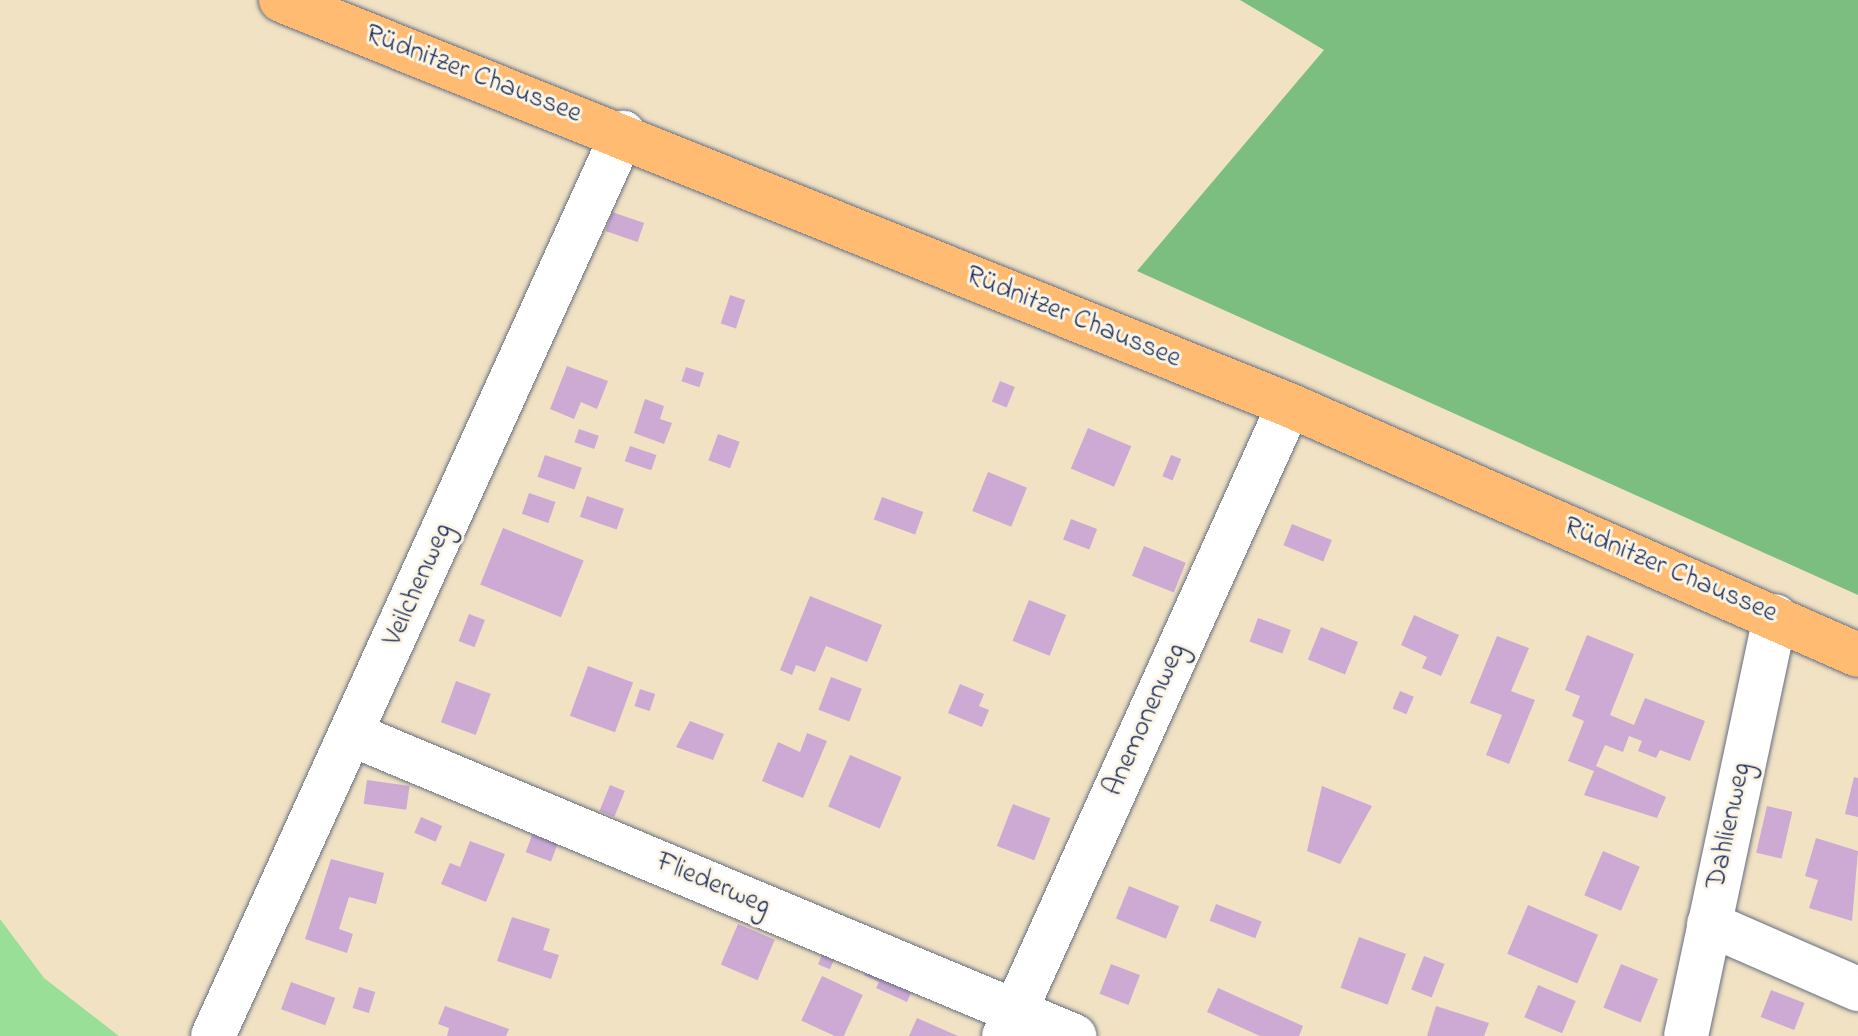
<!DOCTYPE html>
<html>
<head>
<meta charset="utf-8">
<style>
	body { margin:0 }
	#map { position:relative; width:1858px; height:1036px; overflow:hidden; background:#f1e2c3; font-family:"Indie Flower",sans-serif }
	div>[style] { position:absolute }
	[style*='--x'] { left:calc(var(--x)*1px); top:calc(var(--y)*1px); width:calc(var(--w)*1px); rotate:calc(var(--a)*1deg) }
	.green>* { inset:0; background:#9adf98 }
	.forest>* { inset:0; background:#7bbe80 }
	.building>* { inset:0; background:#cdaad4; transform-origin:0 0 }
	.roads { filter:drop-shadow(0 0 2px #666e81) drop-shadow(0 0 2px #666e81) }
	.minor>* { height:44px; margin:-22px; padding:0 22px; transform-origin:22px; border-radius:22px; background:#fff }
	.major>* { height:44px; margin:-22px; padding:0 22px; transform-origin:22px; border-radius:22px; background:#febb71 }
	span { translate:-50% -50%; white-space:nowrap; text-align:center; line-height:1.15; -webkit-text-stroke:6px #fcf5e5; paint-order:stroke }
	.street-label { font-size:28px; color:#1b2f5e }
</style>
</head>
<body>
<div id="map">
	<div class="green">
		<i style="clip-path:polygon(0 919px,44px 978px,119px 1036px,0 1036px)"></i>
	</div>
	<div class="forest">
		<i style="clip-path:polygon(1240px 0,1858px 0,1858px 595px,1137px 271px,1324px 50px)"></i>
	</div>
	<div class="building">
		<i style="left:612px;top:212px;width:34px;height:20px;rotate:19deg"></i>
		<i style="left:730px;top:295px;width:16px;height:30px;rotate:18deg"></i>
		<i style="clip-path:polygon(567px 366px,608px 381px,597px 409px,581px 402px,574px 419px,550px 409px)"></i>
		<i style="left:686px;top:367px;width:19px;height:15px;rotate:18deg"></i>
		<i style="left:1000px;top:381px;width:16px;height:22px;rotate:22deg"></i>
		<i style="clip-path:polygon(645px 399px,664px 406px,660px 419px,672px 423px,664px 444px,634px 433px)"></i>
		<i style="left:1088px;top:428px;width:47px;height:44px;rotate:23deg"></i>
		<i style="left:579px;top:429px;width:21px;height:14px;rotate:19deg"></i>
		<i style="left:718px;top:434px;width:23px;height:28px;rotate:20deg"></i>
		<i style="left:630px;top:446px;width:28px;height:16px;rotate:19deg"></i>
		<i style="left:545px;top:455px;width:39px;height:23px;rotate:19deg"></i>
		<i style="left:1171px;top:455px;width:11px;height:23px;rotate:22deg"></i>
		<i style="left:988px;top:472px;width:42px;height:42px;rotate:22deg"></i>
		<i style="left:529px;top:493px;width:28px;height:22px;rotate:19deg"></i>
		<i style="left:587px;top:496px;width:39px;height:22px;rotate:19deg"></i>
		<i style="left:882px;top:497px;width:44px;height:24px;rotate:20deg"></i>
		<i style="left:1071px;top:519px;width:28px;height:22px;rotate:21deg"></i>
		<i style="left:1292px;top:524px;width:43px;height:23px;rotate:22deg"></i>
		<i style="left:503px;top:528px;width:87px;height:61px;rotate:22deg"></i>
		<i style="left:1144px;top:546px;width:45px;height:32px;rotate:22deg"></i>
		<i style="clip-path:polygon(810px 596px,882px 625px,867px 662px,826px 646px,815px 672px,796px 665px,792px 675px,780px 670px)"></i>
		<i style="left:1029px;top:600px;width:40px;height:44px;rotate:22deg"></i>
		<i style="left:469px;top:614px;width:17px;height:29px;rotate:21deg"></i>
		<i style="clip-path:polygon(1414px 615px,1459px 635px,1441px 676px,1422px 668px,1427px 657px,1401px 645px)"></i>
		<i style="left:1258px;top:618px;width:35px;height:25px;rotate:20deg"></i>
		<i style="left:1321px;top:627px;width:40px;height:35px;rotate:22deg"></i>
		<i style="clip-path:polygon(1587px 635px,1634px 654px,1610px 715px,1634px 725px,1645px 698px,1705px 721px,1690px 761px,1660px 750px,1656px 758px,1638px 751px,1642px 741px,1629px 736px,1623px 752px,1605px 745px,1596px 766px,1666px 797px,1657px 818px,1584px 795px,1594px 771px,1568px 761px,1584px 721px,1572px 716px,1580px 696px,1565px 690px)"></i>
		<i style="clip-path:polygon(1497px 636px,1529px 648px,1511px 691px,1535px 700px,1509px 764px,1486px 755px,1502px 715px,1470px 703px)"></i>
		<i style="left:588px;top:666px;width:48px;height:53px;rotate:20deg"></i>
		<i style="left:831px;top:677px;width:33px;height:35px;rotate:21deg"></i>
		<i style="left:456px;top:681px;width:37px;height:44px;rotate:20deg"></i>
		<i style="clip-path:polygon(960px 684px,984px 694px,979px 706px,989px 710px,982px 727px,948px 713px)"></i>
		<i style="left:640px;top:689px;width:16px;height:18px;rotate:18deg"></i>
		<i style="left:1400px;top:691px;width:15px;height:19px;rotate:23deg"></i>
		<i style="clip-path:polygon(690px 721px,724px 734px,713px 760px,676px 747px)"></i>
		<i style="clip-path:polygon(807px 733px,827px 741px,803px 798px,762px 781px,778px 742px,800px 752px)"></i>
		<i style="left:850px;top:755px;width:56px;height:56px;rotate:23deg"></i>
		<i style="clip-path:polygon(1854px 777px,1858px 778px,1858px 817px,1845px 814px)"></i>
		<i style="left:367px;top:780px;width:43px;height:24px;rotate:8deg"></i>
		<i style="left:610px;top:785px;width:16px;height:28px;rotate:22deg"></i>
		<i style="clip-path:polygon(1322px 786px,1372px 806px,1340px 864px,1307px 851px)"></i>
		<i style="left:1013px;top:804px;width:40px;height:45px;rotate:21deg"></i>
		<i style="left:1767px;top:806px;width:26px;height:48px;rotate:13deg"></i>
		<i style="left:421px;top:817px;width:23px;height:17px;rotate:23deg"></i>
		<i style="left:536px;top:824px;width:27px;height:30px;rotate:20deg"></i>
		<i style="clip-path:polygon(1816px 838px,1858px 851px,1852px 921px,1809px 908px,1818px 880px,1805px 876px)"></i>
		<i style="clip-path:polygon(470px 841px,505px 854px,486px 902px,441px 884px,450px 863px,460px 867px)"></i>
		<i style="left:1603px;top:851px;width:40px;height:48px;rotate:23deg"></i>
		<i style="clip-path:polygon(331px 859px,384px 873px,376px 904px,349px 897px,339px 929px,353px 934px,347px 953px,305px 939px)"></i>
		<i style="left:1129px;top:886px;width:54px;height:35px;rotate:22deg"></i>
		<i style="left:1216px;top:904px;width:49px;height:18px;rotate:21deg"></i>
		<i style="left:1528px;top:905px;width:76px;height:53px;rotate:23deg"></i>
		<i style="clip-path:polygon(512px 917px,550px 929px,543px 950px,559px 955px,551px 979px,497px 961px)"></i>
		<i style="left:738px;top:924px;width:40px;height:44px;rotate:23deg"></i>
		<i style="left:1359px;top:937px;width:50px;height:54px;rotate:20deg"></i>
		<i style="left:827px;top:943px;width:13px;height:23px;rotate:23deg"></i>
		<i style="left:1424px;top:956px;width:22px;height:36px;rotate:21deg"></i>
		<i style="clip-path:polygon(870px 964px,915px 983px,907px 1002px,876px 988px,879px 982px,864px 975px)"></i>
		<i style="left:1111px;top:964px;width:31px;height:32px;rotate:21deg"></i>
		<i style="left:1621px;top:964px;width:40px;height:47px;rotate:22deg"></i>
		<i style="left:822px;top:976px;width:45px;height:49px;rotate:25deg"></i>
		<i style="left:291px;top:982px;width:47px;height:29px;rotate:20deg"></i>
		<i style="left:1538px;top:985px;width:41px;height:35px;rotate:23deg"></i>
		<i style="left:359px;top:987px;width:17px;height:22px;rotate:17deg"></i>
		<i style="clip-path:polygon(1218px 988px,1303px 1026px,1299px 1036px,1260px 1036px,1207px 1012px)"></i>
		<i style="left:1771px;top:990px;width:36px;height:29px;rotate:21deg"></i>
		<i style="clip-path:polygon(445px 1006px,509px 1029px,506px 1036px,447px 1036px,449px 1028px,438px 1024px)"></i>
		<i style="clip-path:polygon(1436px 1006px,1489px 1023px,1484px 1036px,1427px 1036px)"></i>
		<i style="clip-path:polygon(917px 1018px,958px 1036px,909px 1036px)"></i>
	</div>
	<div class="roads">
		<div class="minor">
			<i style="--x:351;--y:734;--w:784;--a:22.67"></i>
			<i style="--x:1709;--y:924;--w:163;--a:23.6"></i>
			<i style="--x:213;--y:1036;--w:992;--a:-65.58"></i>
			<i style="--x:1004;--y:1036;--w:692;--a:-65.69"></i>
			<i style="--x:1686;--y:1036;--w:429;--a:-78"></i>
		</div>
		<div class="major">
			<i style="--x:281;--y:0;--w:1086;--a:21.89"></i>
			<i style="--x:1289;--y:405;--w:621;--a:23.72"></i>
		</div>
	</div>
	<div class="street-label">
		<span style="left:473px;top:75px;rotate:21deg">Rüdnitzer Chaussee</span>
		<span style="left:1073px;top:318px;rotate:22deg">Rüdnitzer Chaussee</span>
		<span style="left:1670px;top:571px;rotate:23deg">Rüdnitzer Chaussee</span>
		<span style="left:419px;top:585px;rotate:-66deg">Veilchenweg</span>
		<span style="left:1146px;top:720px;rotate:-66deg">Anemonenweg</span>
		<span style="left:1730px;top:826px;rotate:-78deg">Dahlienweg</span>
		<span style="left:713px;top:885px;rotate:23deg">Fliederweg</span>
	</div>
</div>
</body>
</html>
